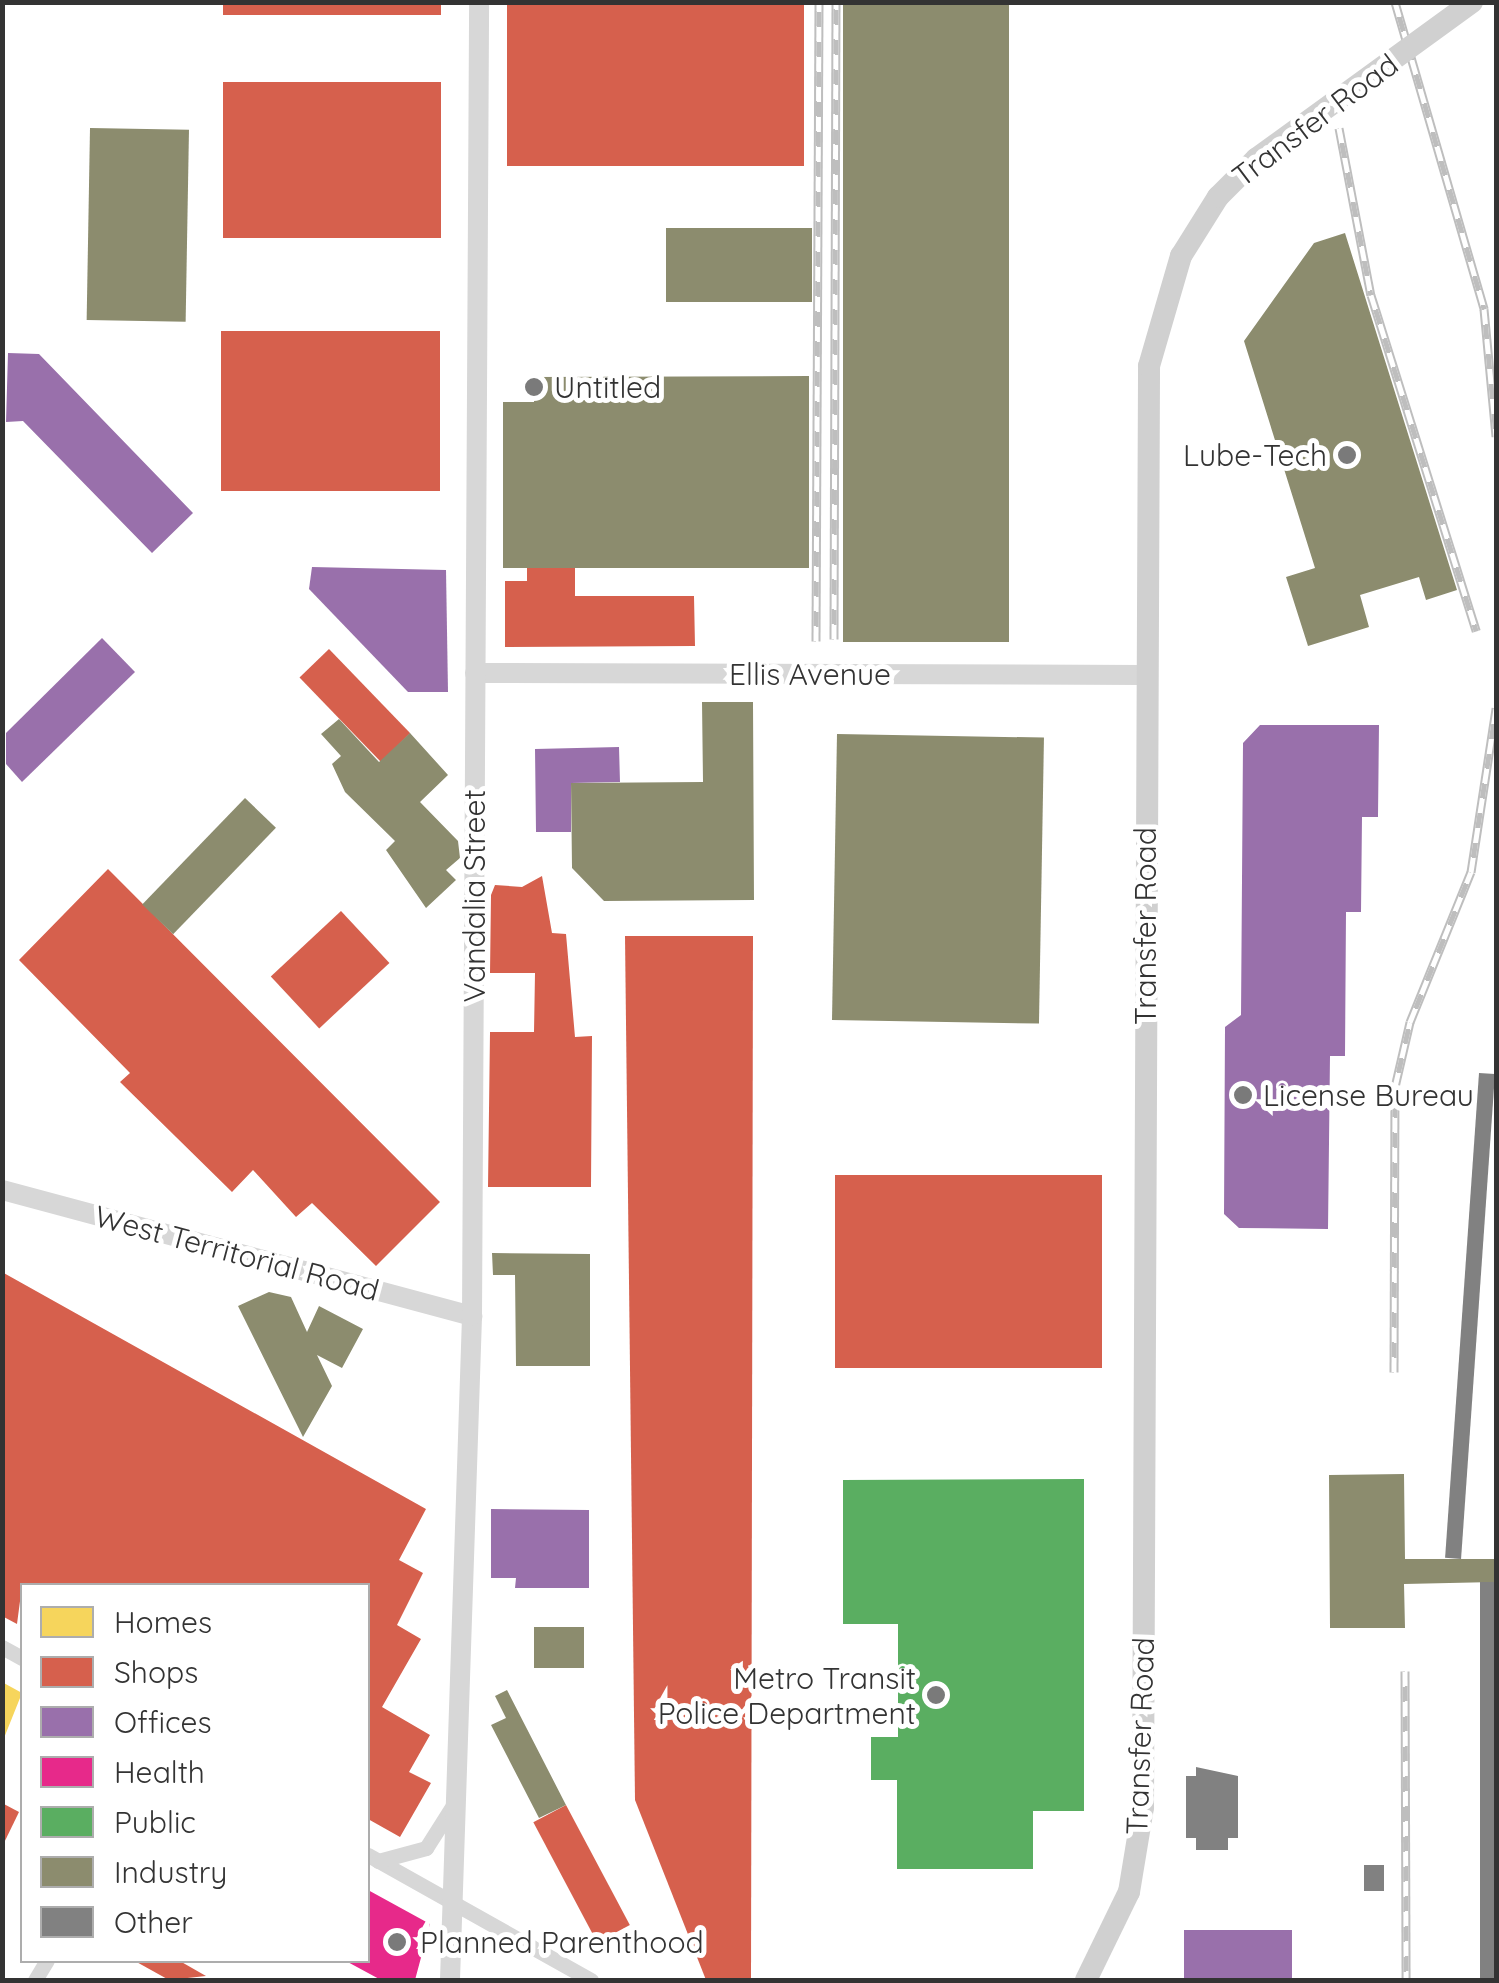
<!DOCTYPE html>
<html>
<head>
<meta charset="utf-8">
<style>
	body { margin:0 }
	#map { position:relative; width:1499px; height:1983px; overflow:hidden; background:#fff; font-family:Quicksand,sans-serif }
	div>[style] { position:absolute }
	[style*='--x'] { left:calc(var(--x)*1px); top:calc(var(--y)*1px); width:calc(var(--w)*1px); rotate:calc(var(--a)*1deg) }
	.homes>* { inset:0; background:#f6d55c }
	.shops>* { inset:0; background:#d6604d; transform-origin:0 0 }
	.offices>* { inset:0; background:#9970ab; transform-origin:0 0 }
	.health>* { inset:0; background:#e7298a }
	.public>* { inset:0; background:#5aae61 }
	.industry>* { inset:0; background:#8c8c6e; transform-origin:0 0 }
	.building>* { inset:0; background:#818181; transform-origin:0 0 }
	.minor>* { height:15px; margin:-7.5px; padding:0 7.5px; transform-origin:7.5px; border-radius:7.5px; background:#d7d7d7 }
	.tertiary>* { height:20px; margin:-10px; padding:0 10px; transform-origin:10px; border-radius:10px; background:#d7d7d7 }
	.secondary>* { height:22px; margin:-11px; padding:0 11px; transform-origin:11px; border-radius:11px; background:#d0d0d0 }
	.rail>* { height:9px; margin-top:-4.5px; transform-origin:0; background:repeating-linear-gradient(90deg,#fff 0 15px,#bebebe 0 30px); box-sizing:border-box; border-block:2px solid #bebebe }
	.secondary-bridge>* { height:22px; margin:-11px; padding:0 11px; transform-origin:11px; border-radius:11px; background:#d0d0d0 }
	.dots>* { width:28px; height:28px; translate:-50% -50%; box-sizing:border-box; border:5px solid #fff; border-radius:50% }
	span { translate:-50% -50%; white-space:nowrap; text-align:center; line-height:1.15; -webkit-text-stroke:10px #fff; paint-order:stroke }
	.street-label { font-size:30px; color:#333 }
	.poi-label { font-size:30px; color:#333 }
	.left { translate:0 -50%; text-align:left }
	.right { translate:-100% -50%; text-align:right }
	.frame { position:absolute; inset:0; border:5px solid #333; pointer-events:none }
	.legend { position:absolute; left:20px; top:1583px; width:350px; height:380px; box-sizing:border-box; background:#fff; border:2px solid #adadad; margin:0; padding:12px 18px; list-style:none; font-size:30px; color:#333 }
	.legend li { display:flex; align-items:center; gap:20px; height:50px }
	.legend b { width:50px; border:2px solid #adadad }
</style>
</head>
<body>
<div id="map">
	<div class="homes">
		<i style="clip-path:polygon(2px 1682px,22px 1693px,2px 1743px)"></i>
	</div>
	<div class="shops">
		<i style="left:223px;top:2px;width:218px;height:13px"></i>
		<i style="left:507px;top:2px;width:297px;height:164px"></i>
		<i style="left:223px;top:82px;width:218px;height:156px"></i>
		<i style="left:440px;top:331px;width:160px;height:219px;rotate:90deg"></i>
		<i style="clip-path:polygon(527px 568px,575px 568px,575px 596px,694px 596px,695px 646px,505px 647px,505px 581px,527px 581px)"></i>
		<i style="left:329px;top:649px;width:117px;height:41px;rotate:46deg"></i>
		<i style="clip-path:polygon(108px 869px,440px 1202px,376px 1266px,312px 1203px,296px 1217px,253px 1170px,232px 1192px,120px 1082px,130px 1073px,19px 960px)"></i>
		<i style="clip-path:polygon(542px 876px,552px 933px,566px 934px,575px 1037px,592px 1036px,591px 1187px,488px 1187px,490px 1032px,534px 1032px,535px 973px,490px 973px,491px 895px,495px 885px,522px 887px)"></i>
		<i style="left:341px;top:911px;width:71px;height:96px;rotate:47deg"></i>
		<i style="clip-path:polygon(625px 936px,753px 936px,751px 1980px,706px 1980px,635px 1800px)"></i>
		<i style="left:1102px;top:1175px;width:193px;height:267px;rotate:90deg"></i>
		<i style="clip-path:polygon(2px 1272px,426px 1509px,399px 1560px,423px 1573px,397px 1625px,421px 1639px,382px 1707px,430px 1735px,409px 1772px,431px 1783px,400px 1837px,368px 1819px,368px 1586px,22px 1586px,17px 1624px,2px 1616px)"></i>
		<i style="clip-path:polygon(2px 1803px,19px 1812px,2px 1847px)"></i>
		<i style="left:566px;top:1805px;width:136px;height:37px;rotate:62deg"></i>
		<i style="clip-path:polygon(133px 1960px,178px 1960px,206px 1976px,169px 1980px)"></i>
	</div>
	<div class="offices">
		<i style="clip-path:polygon(8px 353px,39px 354px,193px 513px,152px 553px,23px 421px,6px 422px)"></i>
		<i style="clip-path:polygon(312px 567px,446px 570px,448px 692px,408px 692px,309px 589px)"></i>
		<i style="clip-path:polygon(102px 638px,135px 672px,22px 782px,6px 764px,6px 733px)"></i>
		<i style="clip-path:polygon(1260px 725px,1379px 725px,1378px 817px,1362px 817px,1361px 912px,1346px 912px,1345px 1056px,1330px 1056px,1328px 1229px,1239px 1228px,1224px 1214px,1225px 1027px,1241px 1015px,1243px 743px)"></i>
		<i style="clip-path:polygon(619px 747px,620px 782px,571px 783px,571px 832px,536px 832px,535px 749px)"></i>
		<i style="clip-path:polygon(491px 1509px,589px 1510px,589px 1588px,515px 1588px,516px 1578px,491px 1578px)"></i>
		<i style="left:1184px;top:1930px;width:108px;height:50px"></i>
	</div>
	<div class="health">
		<i style="clip-path:polygon(368px 1890px,430px 1924px,415px 1980px,381px 1980px,344px 1960px,368px 1960px)"></i>
	</div>
	<div class="public">
		<i style="clip-path:polygon(1084px 1479px,1084px 1811px,1033px 1811px,1033px 1869px,897px 1869px,897px 1780px,871px 1780px,871px 1737px,898px 1737px,898px 1624px,843px 1624px,843px 1480px)"></i>
	</div>
	<div class="industry">
		<i style="left:843px;top:2px;width:166px;height:640px"></i>
		<i style="left:90px;top:128px;width:99px;height:192px;rotate:1deg"></i>
		<i style="left:666px;top:228px;width:146px;height:74px"></i>
		<i style="clip-path:polygon(1345px 233px,1457px 590px,1426px 600px,1419px 577px,1360px 595px,1369px 627px,1308px 646px,1286px 577px,1315px 568px,1244px 341px,1314px 243px)"></i>
		<i style="clip-path:polygon(809px 376px,809px 568px,503px 568px,503px 402px,534px 402px,534px 377px)"></i>
		<i style="clip-path:polygon(702px 702px,753px 702px,754px 900px,604px 901px,572px 868px,571px 783px,703px 782px)"></i>
		<i style="clip-path:polygon(339px 719px,379px 762px,410px 733px,448px 775px,420px 802px,458px 841px,460px 858px,446px 870px,456px 880px,426px 908px,386px 850px,395px 841px,345px 792px,332px 764px,341px 756px,321px 734px)"></i>
		<i style="left:837px;top:734px;width:207px;height:286px;rotate:1deg"></i>
		<i style="left:245px;top:798px;width:43px;height:148px;rotate:44deg"></i>
		<i style="clip-path:polygon(492px 1253px,590px 1254px,590px 1366px,516px 1366px,515px 1275px,493px 1275px)"></i>
		<i style="clip-path:polygon(269px 1292px,291px 1297px,307px 1332px,319px 1306px,363px 1329px,342px 1368px,317px 1355px,332px 1386px,303px 1437px,238px 1306px)"></i>
		<i style="clip-path:polygon(1404px 1474px,1405px 1559px,1495px 1559px,1495px 1582px,1404px 1584px,1405px 1628px,1330px 1628px,1329px 1475px)"></i>
		<i style="left:534px;top:1627px;width:50px;height:41px"></i>
		<i style="clip-path:polygon(507px 1690px,566px 1805px,539px 1818px,491px 1725px,506px 1718px,495px 1696px)"></i>
	</div>
	<div class="building">
		<i style="left:1479px;top:1073px;width:16px;height:486px;rotate:4deg"></i>
		<i style="left:1480px;top:1582px;width:16px;height:398px"></i>
		<i style="clip-path:polygon(1196px 1767px,1238px 1776px,1238px 1838px,1228px 1838px,1228px 1850px,1196px 1850px,1196px 1838px,1186px 1838px,1186px 1776px,1196px 1776px)"></i>
		<i style="left:1364px;top:1865px;width:20px;height:26px"></i>
	</div>
	<div class="minor">
		<i style="--x:2;--y:1647;--w:23;--a:29"></i>
		<i style="--x:368;--y:1855;--w:256;--a:29.3"></i>
		<i style="--x:378;--y:1861;--w:50;--a:-15.2"></i>
		<i style="--x:426;--y:1848;--w:49;--a:-57.6"></i>
		<i style="--x:35;--y:1980;--w:23;--a:-59"></i>
	</div>
	<div class="tertiary">
		<i style="--x:475;--y:673;--w:670;--a:0.17"></i>
		<i style="--x:2;--y:1190;--w:487;--a:15"></i>
		<i style="--x:450;--y:1980;--w:664;--a:-88.1"></i>
		<i style="--x:472;--y:1316;--w:1314;--a:-89.69"></i>
	</div>
	<div class="secondary">
		<i style="--x:1086;--y:1980;--w:98;--a:-64"></i>
		<i style="--x:1129;--y:1892;--w:86;--a:-80.6"></i>
		<i style="--x:1143;--y:1807;--w:1441;--a:-89.76"></i>
		<i style="--x:1149;--y:366;--w:115;--a:-73.8"></i>
		<i style="--x:1181;--y:256;--w:70;--a:-57.9"></i>
		<i style="--x:1218;--y:197;--w:54;--a:-45"></i>
	</div>
	<div class="rail">
		<i style="--x:1395;--y:2;--w:320;--a:73.8"></i>
		<i style="--x:1484;--y:309;--w:128;--a:84.6"></i>
		<i style="--x:1339;--y:128;--w:170;--a:79.2"></i>
		<i style="--x:1371;--y:295;--w:352;--a:72.6"></i>
		<i style="--x:834;--y:639;--w:637;--a:-89.82"></i>
		<i style="--x:816;--y:641;--w:639;--a:-89.73"></i>
		<i style="--x:1394;--y:1372;--w:285;--a:-89.8"></i>
		<i style="--x:1395;--y:1087;--w:67;--a:-77"></i>
		<i style="--x:1410;--y:1022;--w:162;--a:-67.9"></i>
		<i style="--x:1471;--y:872;--w:166;--a:-81.3"></i>
		<i style="--x:1405;--y:1671;--w:309;--a:89.8"></i>
	</div>
	<div class="secondary-bridge">
		<i style="--x:1256;--y:159;--w:267;--a:-36"></i>
	</div>
	<div class="dots">
		<i style="left:534px;top:387px;background:#7a7a7a"></i>
		<i style="left:1347px;top:455px;background:#7a7a7a"></i>
		<i style="left:1243px;top:1095px;background:#7a7a7a"></i>
		<i style="left:936px;top:1695px;background:#7a7a7a"></i>
		<i style="left:397px;top:1942px;background:#7a7a7a"></i>
	</div>
	<div class="street-label">
		<span style="left:1315px;top:120px;rotate:-37deg">Transfer Road</span>
		<span style="left:810px;top:674px">Ellis Avenue</span>
		<span style="left:474px;top:896px;rotate:-90deg">Vandalia Street</span>
		<span style="left:1145px;top:926px;rotate:-90deg">Transfer Road</span>
		<span style="left:237px;top:1253px;rotate:15deg">West Territorial Road</span>
		<span style="left:1140px;top:1736px;rotate:-88deg">Transfer Road</span>
	</div>
	<div class="poi-label">
		<span class="left" style="left:554px;top:387px">Untitled</span>
		<span class="right" style="left:1327px;top:455px">Lube-Tech</span>
		<span class="left" style="left:1263px;top:1095px">License Bureau</span>
		<span class="right" style="left:916px;top:1695px">Metro Transit<br>Police Department</span>
		<span class="left" style="left:420px;top:1942px">Planned Parenthood</span>
	</div>
	<div class="frame"></div>
	<ul class="legend">
	<li><b style="height:28px;background:#f6d55c"></b>Homes</li>
	<li><b style="height:28px;background:#d6604d"></b>Shops</li>
	<li><b style="height:28px;background:#9970ab"></b>Offices</li>
	<li><b style="height:28px;background:#e7298a"></b>Health</li>
	<li><b style="height:28px;background:#5aae61"></b>Public</li>
	<li><b style="height:28px;background:#8c8c6e"></b>Industry</li>
	<li><b style="height:28px;background:#818181"></b>Other</li>
	</ul>
</div>
</body>
</html>
